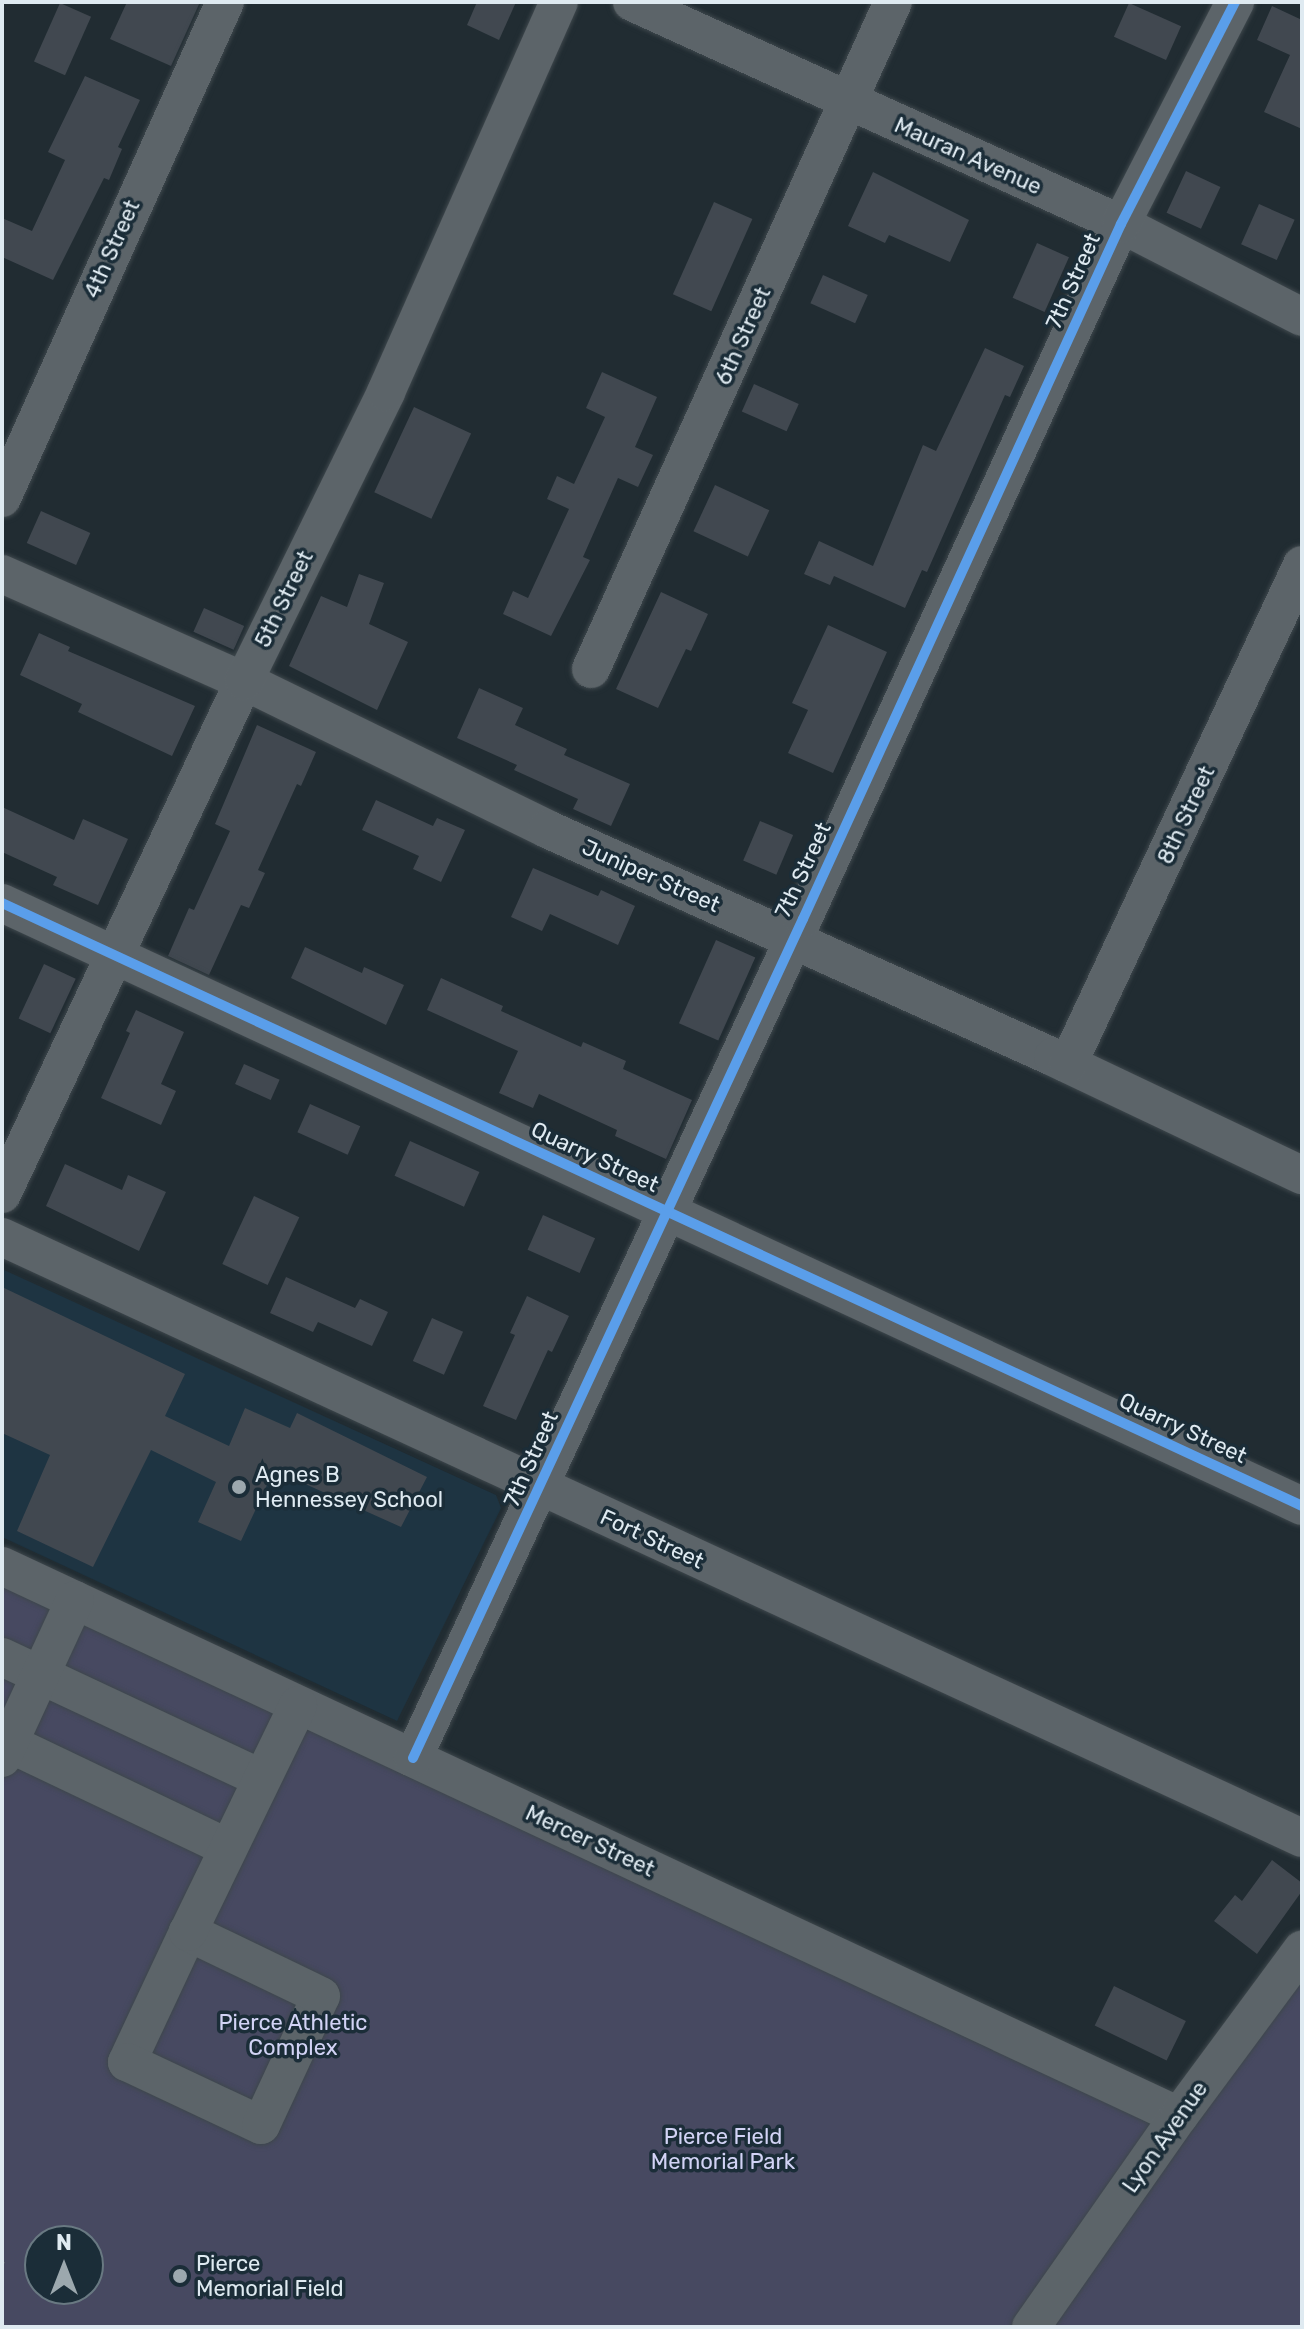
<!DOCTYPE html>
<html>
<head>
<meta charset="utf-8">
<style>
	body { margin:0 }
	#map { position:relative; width:1304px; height:2329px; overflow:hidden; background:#212c32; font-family:Rubik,sans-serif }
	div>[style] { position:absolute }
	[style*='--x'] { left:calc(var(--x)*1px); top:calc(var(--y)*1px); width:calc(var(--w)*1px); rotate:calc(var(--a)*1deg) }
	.built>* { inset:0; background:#1e3442 }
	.green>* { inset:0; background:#474961 }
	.building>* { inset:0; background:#414850; transform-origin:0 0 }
	.path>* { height:5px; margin-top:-2.5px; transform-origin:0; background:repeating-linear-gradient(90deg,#5f676c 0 2px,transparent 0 8px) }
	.roads { filter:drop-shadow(0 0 2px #3e474c) drop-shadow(0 0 2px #3e474c) }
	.minor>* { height:38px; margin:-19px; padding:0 19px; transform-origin:19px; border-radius:19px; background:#5c6469 }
	.cycleway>* { height:10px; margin:-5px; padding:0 5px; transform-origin:5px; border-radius:5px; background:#5a9eea }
	.dots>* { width:22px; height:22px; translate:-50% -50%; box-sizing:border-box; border:4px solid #1b2d38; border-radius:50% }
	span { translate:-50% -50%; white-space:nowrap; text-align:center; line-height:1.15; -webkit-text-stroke:7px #1b2d38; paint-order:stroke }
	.street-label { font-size:22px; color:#dfeaf1 }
	.poi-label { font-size:22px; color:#dfeaf1 }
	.left { translate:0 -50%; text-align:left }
	.park-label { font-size:22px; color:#d2d3f5 }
	.frame { position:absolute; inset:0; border:4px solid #dfeaf1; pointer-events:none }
	.north { position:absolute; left:24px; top:2225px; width:80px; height:80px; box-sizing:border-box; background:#1b2d38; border:2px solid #697982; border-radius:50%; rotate:0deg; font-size:22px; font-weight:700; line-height:32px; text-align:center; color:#dfeaf1 }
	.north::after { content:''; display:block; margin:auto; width:28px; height:36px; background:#9ca8ae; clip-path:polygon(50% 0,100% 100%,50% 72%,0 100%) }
</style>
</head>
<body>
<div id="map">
	<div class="built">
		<i style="clip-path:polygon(4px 1270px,496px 1495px,501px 1508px,397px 1721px,2px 1537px)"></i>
	</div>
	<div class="green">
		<i style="clip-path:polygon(evenodd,2px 1582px,1157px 2113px,1302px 1960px,1302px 2327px,2px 2327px,2px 1582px,40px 2241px,88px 2241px,88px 2289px,40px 2289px,40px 2241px)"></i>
	</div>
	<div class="building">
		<i style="clip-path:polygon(127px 2px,200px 2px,171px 66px,110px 39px)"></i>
		<i style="clip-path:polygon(477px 2px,516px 2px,499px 40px,467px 25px)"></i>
		<i style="left:60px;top:3px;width:34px;height:64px;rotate:24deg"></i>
		<i style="left:1129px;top:3px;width:57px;height:37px;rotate:24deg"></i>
		<i style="clip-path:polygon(1272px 6px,1302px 20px,1302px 129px,1264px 112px,1290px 55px,1257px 40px)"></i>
		<i style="clip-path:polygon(85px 76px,140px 100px,118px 147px,122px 149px,109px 180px,104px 178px,53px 280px,2px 257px,2px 218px,32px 231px,65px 160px,48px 152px)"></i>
		<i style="left:1186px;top:171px;width:38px;height:46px;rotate:25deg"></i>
		<i style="clip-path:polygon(873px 172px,969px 220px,950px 262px,889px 235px,885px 243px,848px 226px)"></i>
		<i style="left:714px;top:202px;width:42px;height:101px;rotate:24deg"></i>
		<i style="left:1259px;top:204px;width:39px;height:44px;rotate:24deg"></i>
		<i style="left:1037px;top:243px;width:35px;height:60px;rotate:24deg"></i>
		<i style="left:823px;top:275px;width:49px;height:31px;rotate:24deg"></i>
		<i style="clip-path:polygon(985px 348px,1024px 366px,1010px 397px,1005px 395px,927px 572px,922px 570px,905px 608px,834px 576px,830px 585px,804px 574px,819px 541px,873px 566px,923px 445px,936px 451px)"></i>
		<i style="clip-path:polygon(602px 372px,657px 397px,635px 447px,653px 455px,638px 487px,618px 478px,583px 557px,590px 560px,551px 636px,503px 614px,513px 591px,528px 598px,569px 509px,547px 499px,557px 476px,574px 484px,605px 417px,586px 408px)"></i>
		<i style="left:754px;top:384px;width:49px;height:30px;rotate:24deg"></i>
		<i style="left:414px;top:407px;width:63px;height:94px;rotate:25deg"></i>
		<i style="left:715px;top:485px;width:60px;height:51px;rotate:25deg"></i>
		<i style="left:41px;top:511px;width:54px;height:35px;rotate:24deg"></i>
		<i style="clip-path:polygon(359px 574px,384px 583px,369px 624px,408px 642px,377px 710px,289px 666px,321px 596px,347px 607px)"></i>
		<i style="clip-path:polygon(661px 592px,708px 614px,691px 651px,686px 649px,658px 708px,616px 689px)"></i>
		<i style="left:204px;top:608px;width:44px;height:26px;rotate:24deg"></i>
		<i style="clip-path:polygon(828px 625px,887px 652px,833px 773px,788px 753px,808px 710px,792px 703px)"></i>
		<i style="clip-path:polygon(39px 633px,70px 647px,68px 651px,195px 706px,172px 756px,78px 712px,82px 704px,20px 675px)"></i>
		<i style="clip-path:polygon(479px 688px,523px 708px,515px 725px,567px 749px,564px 755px,630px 784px,611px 826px,573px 809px,578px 799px,514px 770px,517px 765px,457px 738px)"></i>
		<i style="clip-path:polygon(257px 725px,316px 752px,301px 786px,297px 784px,258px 870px,265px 873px,249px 908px,241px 905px,209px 975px,168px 956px,189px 908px,194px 910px,230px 831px,215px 824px)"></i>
		<i style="clip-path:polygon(376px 800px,433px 826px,437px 818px,465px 830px,441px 882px,413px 869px,419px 856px,362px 830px)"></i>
		<i style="clip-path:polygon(2px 807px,74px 840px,83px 819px,128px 839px,98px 905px,53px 885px,57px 877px,2px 852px)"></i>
		<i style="left:760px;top:821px;width:36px;height:43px;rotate:23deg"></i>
		<i style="clip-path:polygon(533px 868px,598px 896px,601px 890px,635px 906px,618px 945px,550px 914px,542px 931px,511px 917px)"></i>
		<i style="left:716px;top:940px;width:43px;height:91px;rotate:24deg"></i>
		<i style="clip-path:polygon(305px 947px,362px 973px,364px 967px,404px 985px,386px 1025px,291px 978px)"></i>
		<i style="left:44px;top:964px;width:35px;height:60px;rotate:25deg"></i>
		<i style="clip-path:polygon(441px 978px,503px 1006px,501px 1011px,581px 1047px,583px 1042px,626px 1061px,623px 1069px,692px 1100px,666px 1159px,615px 1136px,617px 1130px,539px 1094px,533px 1108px,499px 1093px,518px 1051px,427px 1010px)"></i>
		<i style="clip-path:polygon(136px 1010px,184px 1032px,161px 1084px,176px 1091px,161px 1125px,101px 1098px,130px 1033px,126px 1031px)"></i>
		<i style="left:244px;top:1064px;width:39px;height:22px;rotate:24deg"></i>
		<i style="left:310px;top:1104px;width:55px;height:31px;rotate:24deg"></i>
		<i style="left:410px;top:1141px;width:76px;height:38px;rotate:24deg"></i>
		<i style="clip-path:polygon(65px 1164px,122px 1190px,128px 1175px,166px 1192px,139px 1251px,46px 1206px)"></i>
		<i style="left:254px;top:1196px;width:50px;height:75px;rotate:25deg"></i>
		<i style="left:543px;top:1215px;width:57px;height:38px;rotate:24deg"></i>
		<i style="clip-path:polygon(286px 1277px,355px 1308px,360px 1299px,388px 1312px,372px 1346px,318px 1322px,313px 1332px,270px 1313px)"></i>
		<i style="clip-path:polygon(2px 1287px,185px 1374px,165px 1416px,229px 1446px,245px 1408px,290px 1428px,297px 1413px,427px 1477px,401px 1527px,274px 1470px,241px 1541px,198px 1522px,216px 1482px,151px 1450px,93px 1567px,17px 1531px,50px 1455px,2px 1433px)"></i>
		<i style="clip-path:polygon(527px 1296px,569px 1316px,552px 1352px,548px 1350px,516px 1420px,483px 1406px,515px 1335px,510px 1333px)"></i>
		<i style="left:432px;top:1318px;width:34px;height:47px;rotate:24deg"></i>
		<i style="clip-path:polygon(1272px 1860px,1302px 1883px,1302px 1891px,1257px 1954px,1214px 1921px,1235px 1895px,1242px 1901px)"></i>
		<i style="left:1114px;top:1986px;width:80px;height:44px;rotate:26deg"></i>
	</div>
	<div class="path">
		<i style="--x:2;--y:2262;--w:4;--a:-63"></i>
	</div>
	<div class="roads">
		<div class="minor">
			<i style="--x:632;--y:2;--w:537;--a:24.42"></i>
			<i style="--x:1121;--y:224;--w:203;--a:27.2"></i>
			<i style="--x:2;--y:498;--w:544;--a:-65.79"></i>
			<i style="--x:2;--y:574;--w:265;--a:23.9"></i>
			<i style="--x:244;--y:681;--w:337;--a:26"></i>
			<i style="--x:547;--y:829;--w:555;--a:24.26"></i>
			<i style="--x:1053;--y:1057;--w:276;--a:25.4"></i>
			<i style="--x:591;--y:669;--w:732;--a:-65.64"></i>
			<i style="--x:2;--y:903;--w:1433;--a:24.88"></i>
			<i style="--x:1068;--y:1064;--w:551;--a:-64.88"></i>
			<i style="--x:2;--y:1194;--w:567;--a:-64.75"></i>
			<i style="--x:244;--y:681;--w:322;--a:-63.8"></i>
			<i style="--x:386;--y:392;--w:427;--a:-66.1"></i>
			<i style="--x:2;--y:1237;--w:1432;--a:24.81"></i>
			<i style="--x:2;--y:1566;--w:1299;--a:25.05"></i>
			<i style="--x:2;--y:1657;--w:287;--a:25.1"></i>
			<i style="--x:2;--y:1740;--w:250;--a:25.5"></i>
			<i style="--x:2;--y:1758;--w:174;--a:-65.2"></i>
			<i style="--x:413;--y:1758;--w:925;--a:-65.07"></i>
			<i style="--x:803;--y:919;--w:764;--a:-65.41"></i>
			<i style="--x:1121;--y:224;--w:250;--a:-62.8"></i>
			<i style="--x:188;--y:1932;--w:144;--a:115.1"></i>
			<i style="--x:127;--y:2062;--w:148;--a:25.2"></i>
			<i style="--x:261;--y:2125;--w:142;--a:-65.1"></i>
			<i style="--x:321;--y:1996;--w:148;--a:-154.3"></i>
			<i style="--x:188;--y:1932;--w:252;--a:-64.1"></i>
			<i style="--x:1031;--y:2327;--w:258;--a:-55"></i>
			<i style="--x:1179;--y:2116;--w:207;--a:-53.5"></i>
		</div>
	</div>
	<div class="cycleway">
		<i style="--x:2;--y:903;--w:1433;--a:24.88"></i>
		<i style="--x:413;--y:1758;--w:925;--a:-65.07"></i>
		<i style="--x:803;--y:919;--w:764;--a:-65.41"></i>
		<i style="--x:1121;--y:224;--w:250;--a:-62.8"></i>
	</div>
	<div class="dots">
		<i style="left:239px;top:1487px;background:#9ca8ae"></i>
		<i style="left:180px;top:2276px;background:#9ca8ae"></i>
	</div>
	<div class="street-label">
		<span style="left:968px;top:156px;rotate:24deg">Mauran Avenue</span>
		<span style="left:112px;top:249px;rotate:-66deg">4th Street</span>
		<span style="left:1073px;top:281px;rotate:-66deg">7th Street</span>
		<span style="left:743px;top:336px;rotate:-66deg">6th Street</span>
		<span style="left:284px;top:599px;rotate:-64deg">5th Street</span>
		<span style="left:1186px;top:815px;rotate:-65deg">8th Street</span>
		<span style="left:803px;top:870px;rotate:-65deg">7th Street</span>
		<span style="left:651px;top:876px;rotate:24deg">Juniper Street</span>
		<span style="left:595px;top:1157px;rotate:25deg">Quarry Street</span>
		<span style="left:1183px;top:1428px;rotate:25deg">Quarry Street</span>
		<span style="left:531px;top:1459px;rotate:-66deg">7th Street</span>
		<span style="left:652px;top:1539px;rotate:25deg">Fort Street</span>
		<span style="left:590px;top:1841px;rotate:25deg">Mercer Street</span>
		<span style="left:1165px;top:2137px;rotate:-55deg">Lyon Avenue</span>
	</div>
	<div class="poi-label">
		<span class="left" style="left:255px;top:1487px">Agnes B<br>Hennessey School</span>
		<span class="left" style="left:196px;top:2276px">Pierce<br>Memorial Field</span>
	</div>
	<div class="park-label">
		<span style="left:293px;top:2035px">Pierce Athletic<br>Complex</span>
		<span style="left:723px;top:2149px">Pierce Field<br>Memorial Park</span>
	</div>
	<div class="frame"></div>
	<div class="north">N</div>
</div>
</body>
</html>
